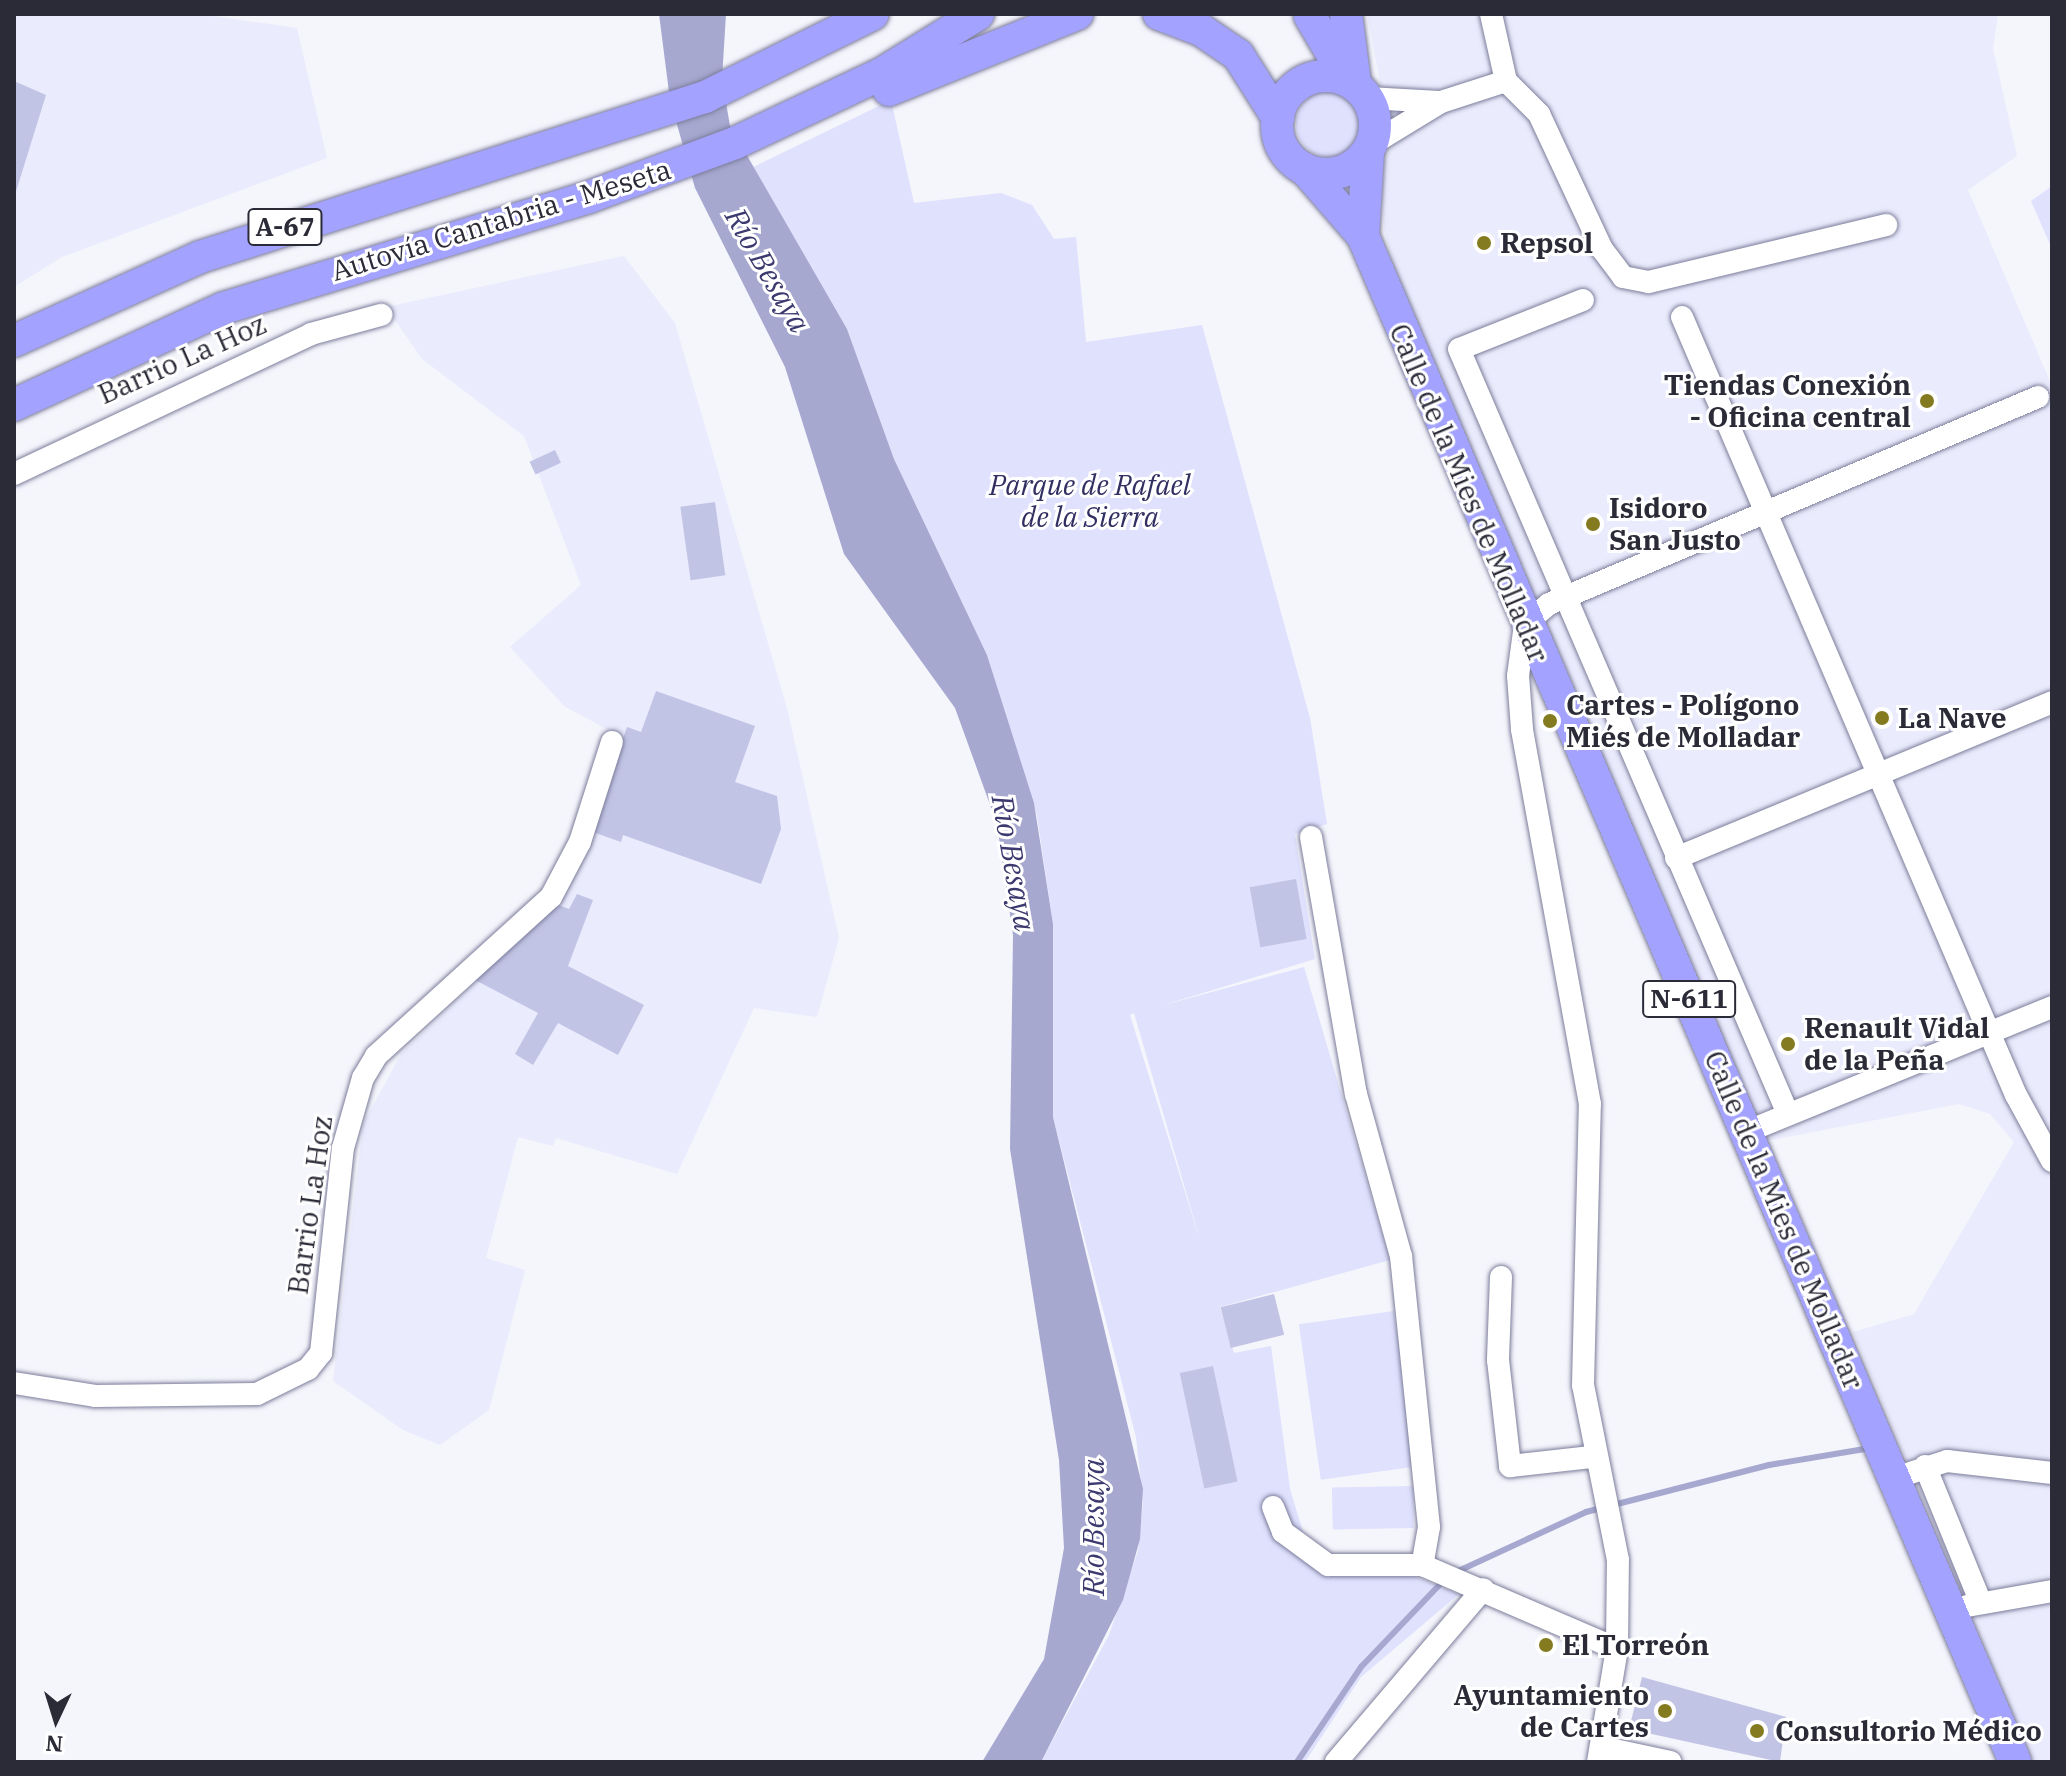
<!DOCTYPE html>
<html>
<head>
<meta charset="utf-8">
<style>
	body { margin:0 }
	#map { position:relative; width:2066px; height:1776px; overflow:hidden; background:#f5f5fc; font-family:"IBM Plex Serif",serif }
	div>[style] { position:absolute }
	[style*='--x'] { left:calc(var(--x)*1px); top:calc(var(--y)*1px); width:calc(var(--w)*1px); rotate:calc(var(--a)*1deg) }
	.built>* { inset:0; background:#eaebfc }
	.green>* { inset:0; background:#dfe1fd; transform-origin:0 0 }
	.round { border-radius:50% }
	.water>* { inset:0; background:#a6a8d0 }
	.stream>* { height:6px; margin:-3px; padding:0 3px; transform-origin:3px; border-radius:3px; background:#a6a8d0 }
	.building>* { inset:0; background:#c2c4e5; transform-origin:0 0 }
	.roads { filter:drop-shadow(0 0 2px #7c7d9b) drop-shadow(0 0 2px #7c7d9b) }
	.minor>* { height:22px; margin:-11px; padding:0 11px; transform-origin:11px; border-radius:11px; background:#fff }
	.highway>* { height:32px; margin:-16px; padding:0 16px; transform-origin:16px; border-radius:16px; background:#a3a2fe }
	.highway>.ring { margin:-16px; padding:0; box-sizing:content-box; background:none; border:32px solid #a3a2fe; border-radius:50% }
	.dots>* { width:22px; height:22px; translate:-50% -50%; box-sizing:border-box; border:4px solid #fff; border-radius:50% }
	span { translate:-50% -50%; white-space:nowrap; text-align:center; line-height:1.15; -webkit-text-stroke:6px #fff; paint-order:stroke }
	.shield-label span { padding:2px 6px; background:#fff; border:2px solid; border-radius:6px; -webkit-text-stroke-width:0 }
	.shield-label { font-size:26px; color:#2b2b38; font-weight:700 }
	.street-label { font-size:28px; color:#2b2b38 }
	.poi-label { font-size:28px; color:#2b2b38; font-weight:700 }
	.left { translate:0 -50%; text-align:left }
	.right { translate:-100% -50%; text-align:right }
	.park-label { font-size:28px; color:#312e61; font-style:italic }
	.water-label { font-size:30px; color:#3b396e; font-style:italic }
	.frame { position:absolute; inset:0; border:16px solid #2b2b38; pointer-events:none }
	.north { position:absolute; left:16px; top:1680px; width:80px; height:80px; -webkit-text-stroke:6px #fff; paint-order:stroke; rotate:184deg; font-size:22px; font-weight:700; line-height:32px; text-align:center; color:#2b2b38 }
	.north::after { content:''; display:block; margin:auto; width:28px; height:36px; background:#2b2b38; clip-path:polygon(50% 0,100% 100%,50% 72%,0 100%) }
</style>
</head>
<body>
<div id="map">
	<div class="built">
		<i style="clip-path:polygon(14px 14px,199px 14px,297px 28px,327px 158px,62px 257px,14px 287px)"></i>
		<i style="clip-path:polygon(1367px 14px,1998px 14px,1993px 48px,2017px 156px,1968px 190px,2052px 386px,2052px 1762px,2033px 1762px,1853px 1332px,1914px 1314px,2014px 1142px,1990px 1114px,1959px 1104px,1766px 1141px,1402px 297px,1384px 229px,1381px 169px,1392px 144px)"></i>
		<i style="clip-path:polygon(624px 256px,675px 323px,788px 712px,839px 938px,817px 1017px,754px 1008px,677px 1174px,556px 1138px,553px 1146px,518px 1137px,486px 1258px,525px 1270px,489px 1410px,440px 1445px,403px 1430px,333px 1381px,363px 1124px,401px 1054px,568px 892px,623px 738px,564px 706px,510px 647px,581px 585px,524px 436px,422px 359px,386px 307px)"></i>
	</div>
	<div class="green">
		<i class="round" style="left:1296px;top:91px;width:66px;height:66px"></i>
		<i style="clip-path:polygon(evenodd,891px 100px,914px 203px,1001px 193px,1032px 205px,1054px 239px,1076px 237px,1086px 342px,1202px 325px,1310px 718px,1327px 824px,1295px 834px,1315px 959px,1160px 1006px,1304px 967px,1390px 1260px,1220px 1307px,1234px 1353px,1271px 1346px,1290px 1489px,1315px 1571px,1405px 1573px,1459px 1594px,1361px 1677px,1305px 1762px,1041px 1762px,1109px 1635px,1138px 1551px,1143px 1501px,1136px 1437px,1053px 1117px,1053px 924px,1037px 816px,987px 655px,894px 459px,847px 329px,749px 169px,891px 100px,1134px 1013px,1198px 1233px,1198px 1234px,1130px 1015px,1134px 1013px)"></i>
		<i style="clip-path:polygon(2052px 186px,2052px 249px,2031px 201px)"></i>
		<i style="left:1394px;top:1311px;width:157px;height:96px;rotate:82deg"></i>
		<i style="left:1413px;top:1486px;width:42px;height:81px;rotate:89deg"></i>
	</div>
	<div class="water">
		<i style="clip-path:polygon(659px 14px,726px 14px,722px 79px,730px 126px,847px 329px,894px 459px,987px 655px,1034px 803px,1053px 924px,1053px 1117px,1143px 1489px,1140px 1539px,1123px 1600px,1041px 1762px,982px 1762px,1044px 1659px,1064px 1548px,1059px 1460px,1010px 1149px,1013px 935px,997px 824px,955px 708px,844px 554px,785px 367px,695px 188px,670px 100px)"></i>
	</div>
	<div class="stream">
		<i style="--x:1454;--y:1573;--w:145;--a:-24.8"></i>
		<i style="--x:1586;--y:1512;--w:189;--a:-14.4"></i>
		<i style="--x:1769;--y:1465;--w:97;--a:-9.5"></i>
		<i style="--x:1297;--y:1762;--w:115;--a:-56"></i>
		<i style="--x:1361;--y:1667;--w:122;--a:-46.3"></i>
	</div>
	<div class="building">
		<i style="clip-path:polygon(14px 81px,46px 95px,14px 198px)"></i>
		<i style="left:555px;top:450px;width:14px;height:28px;rotate:65deg"></i>
		<i style="left:715px;top:502px;width:74px;height:35px;rotate:82deg"></i>
		<i style="clip-path:polygon(656px 691px,755px 726px,735px 782px,777px 796px,781px 829px,761px 884px,623px 835px,621px 842px,590px 831px,627px 727px,641px 732px)"></i>
		<i style="left:1296px;top:879px;width:61px;height:47px;rotate:80deg"></i>
		<i style="clip-path:polygon(577px 894px,593px 900px,568px 966px,644px 1005px,618px 1055px,558px 1023px,533px 1065px,515px 1054px,538px 1013px,475px 980px,556px 904px,569px 909px)"></i>
		<i style="left:1274px;top:1294px;width:42px;height:55px;rotate:76deg"></i>
		<i style="left:1213px;top:1366px;width:118px;height:34px;rotate:78deg"></i>
		<i style="clip-path:polygon(1642px 1677px,1786px 1717px,1780px 1762px,1629px 1729px)"></i>
	</div>
	<div class="roads">
		<div class="minor">
			<i style="--x:1491;--y:14;--w:69;--a:77.4"></i>
			<i style="--x:1368;--y:98;--w:71;--a:3.2"></i>
			<i style="--x:1372;--y:144;--w:81;--a:-31.3"></i>
			<i style="--x:1441;--y:102;--w:68;--a:-17.9"></i>
			<i style="--x:1506;--y:81;--w:47;--a:45"></i>
			<i style="--x:1539;--y:114;--w:149;--a:65"></i>
			<i style="--x:1602;--y:249;--w:35;--a:53"></i>
			<i style="--x:1623;--y:277;--w:26;--a:11"></i>
			<i style="--x:1649;--y:282;--w:244;--a:-13.5"></i>
			<i style="--x:1583;--y:300;--w:133;--a:158.4"></i>
			<i style="--x:1459;--y:349;--w:833;--a:66.73"></i>
			<i style="--x:1682;--y:317;--w:847;--a:66.77"></i>
			<i style="--x:2016;--y:1095;--w:75;--a:61.4"></i>
			<i style="--x:14;--y:474;--w:328;--a:-25.2"></i>
			<i style="--x:311;--y:334;--w:73;--a:-15.2"></i>
			<i style="--x:1311;--y:837;--w:261;--a:80.1"></i>
			<i style="--x:1356;--y:1094;--w:168;--a:74.5"></i>
			<i style="--x:1401;--y:1256;--w:272;--a:84.1"></i>
			<i style="--x:1429;--y:1527;--w:39;--a:100"></i>
			<i style="--x:1676;--y:858;--w:407;--a:-22.5"></i>
			<i style="--x:1746;--y:1132;--w:331;--a:-22.2"></i>
			<i style="--x:1501;--y:1277;--w:83;--a:92.1"></i>
			<i style="--x:1498;--y:1360;--w:107;--a:83.5"></i>
			<i style="--x:1510;--y:1466;--w:82;--a:-6.3"></i>
			<i style="--x:14;--y:1383;--w:82;--a:9.1"></i>
			<i style="--x:95;--y:1396;--w:162;--a:-0.7"></i>
			<i style="--x:257;--y:1394;--w:57;--a:-26.1"></i>
			<i style="--x:308;--y:1369;--w:21;--a:-51"></i>
			<i style="--x:321;--y:1353;--w:206;--a:-83.9"></i>
			<i style="--x:343;--y:1148;--w:73;--a:-74.1"></i>
			<i style="--x:363;--y:1078;--w:26;--a:-59"></i>
			<i style="--x:376;--y:1056;--w:236;--a:-42.3"></i>
			<i style="--x:551;--y:897;--w:62;--a:-62.2"></i>
			<i style="--x:580;--y:842;--w:105;--a:-72.3"></i>
			<i style="--x:1925;--y:1466;--w:146;--a:67.8"></i>
			<i style="--x:1895;--y:1478;--w:55;--a:-18.1"></i>
			<i style="--x:1947;--y:1461;--w:106;--a:6.5"></i>
			<i style="--x:1273;--y:1507;--w:27;--a:68"></i>
			<i style="--x:1283;--y:1532;--w:56;--a:36.3"></i>
			<i style="--x:1328;--y:1565;--w:94;--a:0"></i>
			<i style="--x:1422;--y:1565;--w:212;--a:23.3"></i>
			<i style="--x:1967;--y:1606;--w:86;--a:-10"></i>
			<i style="--x:1605;--y:1748;--w:67;--a:12"></i>
			<i style="--x:1336;--y:1762;--w:227;--a:-49.6"></i>
			<i style="--x:1598;--y:1762;--w:115;--a:-80.5"></i>
			<i style="--x:1617;--y:1649;--w:89;--a:-89.4"></i>
			<i style="--x:1618;--y:1560;--w:178;--a:-101.3"></i>
			<i style="--x:1583;--y:1385;--w:281;--a:-88.6"></i>
			<i style="--x:1590;--y:1104;--w:381;--a:-100.3"></i>
			<i style="--x:1522;--y:729;--w:53;--a:-94.3"></i>
			<i style="--x:1518;--y:676;--w:52;--a:-82.3"></i>
			<i style="--x:1525;--y:624;--w:31;--a:-40"></i>
			<i style="--x:1549;--y:604;--w:531;--a:-22.94"></i>
		</div>
		<div class="highway">
			<i style="--x:1159;--y:14;--w:45;--a:20.9"></i>
			<i style="--x:1201;--y:30;--w:45;--a:34"></i>
			<i style="--x:1238;--y:55;--w:75;--a:57.6"></i>
			<i style="--x:1346;--y:14;--w:70;--a:82.6"></i>
			<i style="--x:1310;--y:16;--w:75;--a:59.7"></i>
			<i class="ring" style="left:1277px;top:76px;width:66px;height:66px"></i>
			<i style="--x:889;--y:90;--w:203;--a:-22"></i>
			<i style="--x:1305;--y:169;--w:89;--a:49.1"></i>
			<i style="--x:1363;--y:236;--w:1659;--a:66.86"></i>
			<i style="--x:1363;--y:236;--w:85;--a:-86.6"></i>
			<i style="--x:14;--y:341;--w:204;--a:-24.3"></i>
			<i style="--x:200;--y:257;--w:530;--a:-17.58"></i>
			<i style="--x:705;--y:97;--w:187;--a:-26.3"></i>
			<i style="--x:14;--y:405;--w:231;--a:-24.8"></i>
			<i style="--x:224;--y:308;--w:382;--a:-16.9"></i>
			<i style="--x:589;--y:197;--w:156;--a:-20.3"></i>
			<i style="--x:735;--y:143;--w:161;--a:-25.3"></i>
			<i style="--x:881;--y:74;--w:114;--a:-31.7"></i>
		</div>
	</div>
	<div class="dots">
		<i style="left:1484px;top:243px;background:#847a1f"></i>
		<i style="left:1927px;top:401px;background:#847a1f"></i>
		<i style="left:1593px;top:524px;background:#847a1f"></i>
		<i style="left:1882px;top:718px;background:#847a1f"></i>
		<i style="left:1550px;top:721px;background:#847a1f"></i>
		<i style="left:1788px;top:1044px;background:#847a1f"></i>
		<i style="left:1546px;top:1645px;background:#847a1f"></i>
		<i style="left:1665px;top:1711px;background:#847a1f"></i>
		<i style="left:1757px;top:1731px;background:#847a1f"></i>
	</div>
	<div class="shield-label">
		<span style="left:285px;top:227px">A-67</span>
		<span style="left:1689px;top:999px">N-611</span>
	</div>
	<div class="street-label">
		<span style="left:501px;top:220px;rotate:-17deg">Autovía Cantabria - Meseta</span>
		<span style="left:182px;top:359px;rotate:-24deg">Barrio La Hoz</span>
		<span style="left:1469px;top:493px;rotate:67deg">Calle de la Mies de Molladar</span>
		<span style="left:310px;top:1205px;rotate:-82deg">Barrio La Hoz</span>
		<span style="left:1784px;top:1220px;rotate:67deg">Calle de la Mies de Molladar</span>
	</div>
	<div class="poi-label">
		<span class="left" style="left:1500px;top:243px">Repsol</span>
		<span class="right" style="left:1911px;top:401px">Tiendas Conexión<br>- Oficina central</span>
		<span class="left" style="left:1609px;top:524px">Isidoro<br>San Justo</span>
		<span class="left" style="left:1566px;top:721px">Cartes - Polígono<br>Miés de Molladar</span>
		<span class="left" style="left:1898px;top:718px">La Nave</span>
		<span class="left" style="left:1804px;top:1044px">Renault Vidal<br>de la Peña</span>
		<span class="left" style="left:1562px;top:1645px">El Torreón</span>
		<span class="right" style="left:1649px;top:1711px">Ayuntamiento<br>de Cartes</span>
		<span class="left" style="left:1775px;top:1731px">Consultorio Médico</span>
	</div>
	<div class="park-label">
		<span style="left:1090px;top:501px">Parque de Rafael<br>de la Sierra</span>
	</div>
	<div class="water-label">
		<span style="left:768px;top:270px;rotate:60deg">Río Besaya</span>
		<span style="left:1014px;top:863px;rotate:80deg">Río Besaya</span>
		<span style="left:1093px;top:1527px;rotate:-90deg">Río Besaya</span>
	</div>
	<div class="frame"></div>
	<div class="north">N</div>
</div>
</body>
</html>
